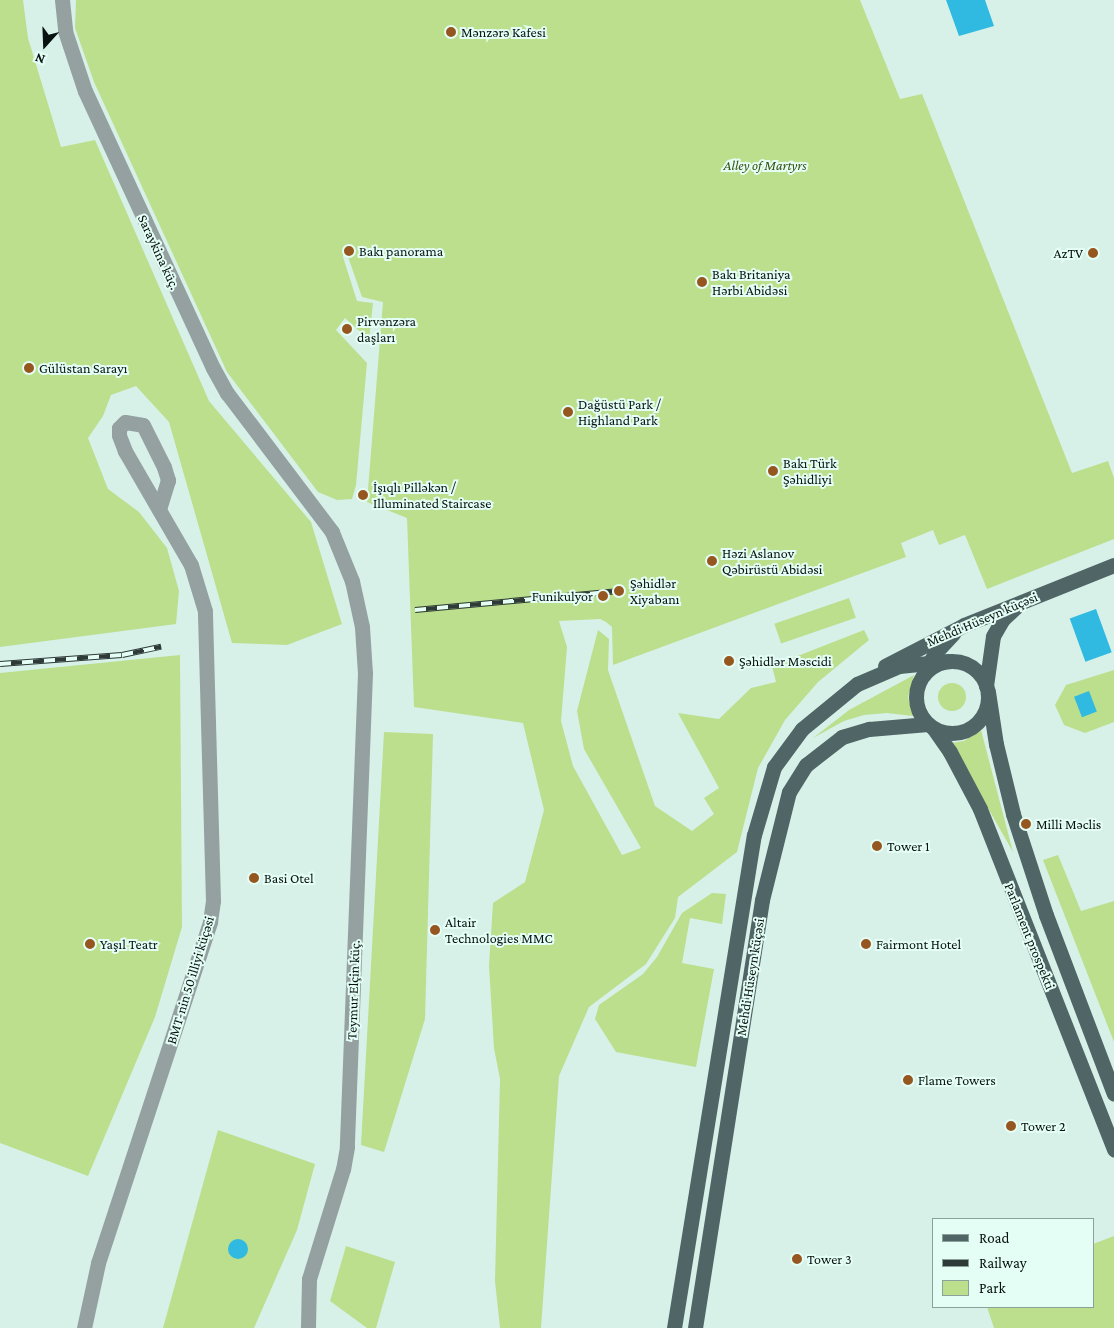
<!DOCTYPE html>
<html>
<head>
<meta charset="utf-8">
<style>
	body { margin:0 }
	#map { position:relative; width:1114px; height:1328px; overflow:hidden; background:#d7f1e9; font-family:"Crimson Pro",serif }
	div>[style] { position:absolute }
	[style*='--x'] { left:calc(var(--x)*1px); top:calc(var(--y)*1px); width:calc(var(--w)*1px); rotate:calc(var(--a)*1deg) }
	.green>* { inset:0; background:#bbdf8d; transform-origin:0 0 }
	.round { border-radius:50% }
	.water>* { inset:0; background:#30b9e1; transform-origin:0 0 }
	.minor>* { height:15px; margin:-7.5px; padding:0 7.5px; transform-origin:7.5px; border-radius:7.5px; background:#95a1a1 }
	.major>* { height:15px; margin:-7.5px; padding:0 7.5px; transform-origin:7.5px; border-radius:7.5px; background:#506566 }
	.major>.ring { margin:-7.5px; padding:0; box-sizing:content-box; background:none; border:15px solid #506566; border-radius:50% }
	.rail>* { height:5.5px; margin-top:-2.75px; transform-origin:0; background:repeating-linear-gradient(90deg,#e4fef6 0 11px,#2e3a37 0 22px); box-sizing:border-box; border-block:1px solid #2e3a37 }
	.dots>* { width:14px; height:14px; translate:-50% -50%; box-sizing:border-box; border:2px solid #e4fef6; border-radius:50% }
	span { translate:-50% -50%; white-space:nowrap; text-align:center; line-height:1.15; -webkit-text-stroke:4px #e4fef6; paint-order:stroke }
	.poi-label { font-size:14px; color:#091210 }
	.left { translate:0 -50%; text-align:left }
	.right { translate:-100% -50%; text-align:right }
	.park-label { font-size:14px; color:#374e0d; font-style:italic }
	.street-label { font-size:14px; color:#091210 }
	.legend { position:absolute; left:932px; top:1218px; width:162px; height:90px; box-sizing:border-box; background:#e4fef6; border:1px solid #8ca09a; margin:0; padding:6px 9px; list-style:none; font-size:15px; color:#091210 }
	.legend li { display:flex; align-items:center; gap:10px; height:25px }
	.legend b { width:25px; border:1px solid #8ca09a }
	.north { position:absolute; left:20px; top:20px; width:50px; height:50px; -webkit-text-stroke:4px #e4fef6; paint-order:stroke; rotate:200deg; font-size:14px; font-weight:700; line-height:20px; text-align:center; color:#091210 }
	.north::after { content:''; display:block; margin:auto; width:18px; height:22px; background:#091210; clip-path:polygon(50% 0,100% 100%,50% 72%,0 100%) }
</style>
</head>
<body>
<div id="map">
	<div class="green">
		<i style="clip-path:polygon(0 0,23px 0,28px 38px,61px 147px,95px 140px,209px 401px,311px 522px,342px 624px,287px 645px,232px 643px,169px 422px,136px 386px,111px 395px,103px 416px,88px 438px,108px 489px,139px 512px,167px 548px,179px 591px,176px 624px,0 647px)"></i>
		<i style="clip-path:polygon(76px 0,860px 0,900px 99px,922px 94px,1072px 473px,1108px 461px,1114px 478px,1114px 539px,987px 589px,965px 535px,939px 545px,933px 530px,901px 543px,906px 557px,613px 665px,612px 627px,606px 622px,600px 619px,559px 621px,567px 647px,561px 721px,573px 766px,622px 855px,641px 848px,584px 749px,577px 711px,598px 630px,609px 639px,608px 670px,655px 806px,692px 831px,714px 814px,704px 798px,719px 788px,678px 713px,719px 719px,751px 688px,776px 682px,772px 666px,864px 630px,869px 640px,818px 682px,785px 720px,758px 768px,737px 852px,678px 897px,675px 918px,646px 964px,589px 1007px,559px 1076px,541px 1328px,500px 1328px,495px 1281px,500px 1079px,494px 1048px,489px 966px,493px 903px,525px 882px,544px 810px,523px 723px,414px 707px,407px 518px,367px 502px,383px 302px,362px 297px,344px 245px,343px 257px,357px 301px,373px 303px,369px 340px,345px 318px,336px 330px,367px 363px,356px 485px,352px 499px,337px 500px,318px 492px,227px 372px,94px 82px,75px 28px)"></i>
		<i style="left:849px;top:598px;width:21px;height:79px;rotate:71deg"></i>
		<i style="clip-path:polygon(180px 655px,182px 927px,155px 1017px,88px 1176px,0 1143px,0 673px)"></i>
		<i style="clip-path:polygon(1114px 670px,1114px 722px,1085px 733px,1064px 725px,1055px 705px,1066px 685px)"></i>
		<i style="clip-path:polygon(914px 675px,908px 697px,913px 716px,887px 713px,864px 715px,844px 721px,813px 738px,849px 710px)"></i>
		<i class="round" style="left:938px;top:683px;width:28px;height:28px"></i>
		<i style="clip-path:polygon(981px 730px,1013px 852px,951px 743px,964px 741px)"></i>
		<i style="clip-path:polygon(384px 732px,433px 734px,425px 1019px,384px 1152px,361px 1145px)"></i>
		<i style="clip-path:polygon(1058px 855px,1081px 911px,1114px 901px,1114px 1042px,1043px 860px)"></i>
		<i style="clip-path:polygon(712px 893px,726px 894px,722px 924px,690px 918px,682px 963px,714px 969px,696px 1067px,616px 1052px,595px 1019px,599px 1005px,643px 974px,657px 957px,682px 913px)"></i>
		<i style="clip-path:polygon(218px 1130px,315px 1164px,297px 1230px,254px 1328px,163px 1328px)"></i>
		<i style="clip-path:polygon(1114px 1236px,1114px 1328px,994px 1328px,987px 1307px,1093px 1307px,1093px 1244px)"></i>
		<i style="clip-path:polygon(346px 1246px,395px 1262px,376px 1328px,367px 1328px,330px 1301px)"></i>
	</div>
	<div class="water">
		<i style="clip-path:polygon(946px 0,985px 0,994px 26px,959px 36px)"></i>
		<i style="left:1096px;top:609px;width:46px;height:28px;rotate:70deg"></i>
		<i style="left:1089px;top:691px;width:22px;height:16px;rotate:69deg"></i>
		<i class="round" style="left:228px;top:1239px;width:20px;height:20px"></i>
	</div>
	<div class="minor">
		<i style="--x:62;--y:0;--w:31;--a:84"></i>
		<i style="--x:65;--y:31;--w:63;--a:71.6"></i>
		<i style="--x:85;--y:91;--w:305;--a:65.2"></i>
		<i style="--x:213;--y:368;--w:29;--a:61"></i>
		<i style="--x:227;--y:393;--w:174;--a:52.9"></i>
		<i style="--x:332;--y:532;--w:53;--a:67.8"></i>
		<i style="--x:352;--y:581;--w:47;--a:77.7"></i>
		<i style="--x:362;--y:627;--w:46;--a:86.3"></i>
		<i style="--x:365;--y:673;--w:474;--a:92.2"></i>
		<i style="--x:347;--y:1147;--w:22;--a:100"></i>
		<i style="--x:343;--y:1169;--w:115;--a:107.2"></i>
		<i style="--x:309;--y:1279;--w:49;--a:91.2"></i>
		<i style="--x:84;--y:1328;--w:66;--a:-77.8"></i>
		<i style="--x:98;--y:1263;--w:359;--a:-71.8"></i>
		<i style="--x:210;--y:922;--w:21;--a:-82"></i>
		<i style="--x:213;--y:901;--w:290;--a:-91.6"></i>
		<i style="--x:205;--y:611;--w:48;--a:-106.9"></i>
		<i style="--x:191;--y:565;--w:132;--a:-120.1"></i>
		<i style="--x:125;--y:451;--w:17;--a:-111"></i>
		<i style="--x:119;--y:435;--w:7;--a:-90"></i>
		<i style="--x:119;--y:428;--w:8;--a:-45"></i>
		<i style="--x:125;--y:422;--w:18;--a:9"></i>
		<i style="--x:143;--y:425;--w:47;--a:63.4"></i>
		<i style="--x:164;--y:467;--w:14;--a:73"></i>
		<i style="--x:168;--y:480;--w:30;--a:107"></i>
	</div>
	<div class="major">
		<i class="ring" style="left:916px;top:661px;width:57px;height:57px"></i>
		<i style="--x:885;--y:666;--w:89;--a:-27.4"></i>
		<i style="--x:964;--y:625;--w:162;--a:-21.8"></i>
		<i style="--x:925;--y:670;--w:21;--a:-59"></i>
		<i style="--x:936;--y:652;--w:25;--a:-47"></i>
		<i style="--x:986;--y:686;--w:50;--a:-82"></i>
		<i style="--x:993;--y:636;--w:20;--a:-60"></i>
		<i style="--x:1003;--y:619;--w:18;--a:-43"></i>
		<i style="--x:988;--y:692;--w:53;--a:81.3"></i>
		<i style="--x:996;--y:744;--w:72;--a:76.3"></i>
		<i style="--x:1013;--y:814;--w:106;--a:71.9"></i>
		<i style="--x:1046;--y:915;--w:191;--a:69.2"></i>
		<i style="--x:934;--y:729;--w:28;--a:55"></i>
		<i style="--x:950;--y:752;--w:64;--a:62.2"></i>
		<i style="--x:980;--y:809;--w:366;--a:68.5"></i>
		<i style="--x:674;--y:1328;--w:499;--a:-80.8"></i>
		<i style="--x:754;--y:835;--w:71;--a:-73.6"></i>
		<i style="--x:774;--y:767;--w:47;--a:-53.6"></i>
		<i style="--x:802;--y:729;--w:71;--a:-39.3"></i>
		<i style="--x:857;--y:684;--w:46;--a:-23.2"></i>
		<i style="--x:899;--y:666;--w:50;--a:-5.7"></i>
		<i style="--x:695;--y:1328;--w:433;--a:-81.1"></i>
		<i style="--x:762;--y:900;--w:111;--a:-76"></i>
		<i style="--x:789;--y:792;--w:32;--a:-58"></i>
		<i style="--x:806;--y:765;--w:46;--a:-37.9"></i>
		<i style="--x:842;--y:737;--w:28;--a:-17"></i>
		<i style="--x:869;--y:729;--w:59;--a:-4.8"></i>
	</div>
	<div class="rail">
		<i style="--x:415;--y:610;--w:205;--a:-5.3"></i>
		<i style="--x:0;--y:664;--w:122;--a:-4.2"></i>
		<i style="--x:122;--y:655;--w:40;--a:-12"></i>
	</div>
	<div class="dots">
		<i style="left:451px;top:32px;background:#96561f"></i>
		<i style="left:349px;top:251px;background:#96561f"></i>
		<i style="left:1093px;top:253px;background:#96561f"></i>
		<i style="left:702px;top:282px;background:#96561f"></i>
		<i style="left:347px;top:329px;background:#96561f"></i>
		<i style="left:29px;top:368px;background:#96561f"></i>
		<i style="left:568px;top:412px;background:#96561f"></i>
		<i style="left:773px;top:471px;background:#96561f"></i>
		<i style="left:363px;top:495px;background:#96561f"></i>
		<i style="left:712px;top:561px;background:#96561f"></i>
		<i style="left:619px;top:591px;background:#96561f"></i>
		<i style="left:603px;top:596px;background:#96561f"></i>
		<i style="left:729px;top:661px;background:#96561f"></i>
		<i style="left:1026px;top:824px;background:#96561f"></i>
		<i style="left:877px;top:846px;background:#96561f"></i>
		<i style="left:254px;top:878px;background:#96561f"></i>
		<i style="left:435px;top:930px;background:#96561f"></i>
		<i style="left:90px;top:944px;background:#96561f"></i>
		<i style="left:866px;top:944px;background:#96561f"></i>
		<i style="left:908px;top:1080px;background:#96561f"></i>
		<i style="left:1011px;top:1126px;background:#96561f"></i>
		<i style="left:797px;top:1259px;background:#96561f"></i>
	</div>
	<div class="poi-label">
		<span class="left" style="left:461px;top:32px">Mənzərə Kafesi</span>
		<span class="left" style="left:359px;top:251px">Bakı panorama</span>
		<span class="right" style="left:1083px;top:253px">AzTV</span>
		<span class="left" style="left:712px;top:282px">Bakı Britaniya<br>Hərbi Abidəsi</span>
		<span class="left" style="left:357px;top:329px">Pirvənzəra<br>daşları</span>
		<span class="left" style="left:39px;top:368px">Gülüstan Sarayı</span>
		<span class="left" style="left:578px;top:412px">Dağüstü Park /<br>Highland Park</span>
		<span class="left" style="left:783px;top:471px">Bakı Türk<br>Şəhidliyi</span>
		<span class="left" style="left:373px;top:495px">İşıqlı Pilləkən /<br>Illuminated Staircase</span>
		<span class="left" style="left:722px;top:561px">Həzi Aslanov<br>Qəbirüstü Abidəsi</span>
		<span class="left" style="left:630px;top:591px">Şəhidlər<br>Xiyabanı</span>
		<span class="right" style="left:593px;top:596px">Funikulyor</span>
		<span class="left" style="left:739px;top:661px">Şəhidlər Məscidi</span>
		<span class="left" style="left:1036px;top:824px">Milli Məclis</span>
		<span class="left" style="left:887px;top:846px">Tower 1</span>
		<span class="left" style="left:264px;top:878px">Basi Otel</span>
		<span class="left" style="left:445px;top:930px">Altair<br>Technologies MMC</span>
		<span class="left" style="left:100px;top:944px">Yaşıl Teatr</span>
		<span class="left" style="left:876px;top:944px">Fairmont Hotel</span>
		<span class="left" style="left:918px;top:1080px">Flame Towers</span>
		<span class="left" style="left:1021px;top:1126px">Tower 2</span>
		<span class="left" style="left:807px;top:1259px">Tower 3</span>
	</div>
	<div class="park-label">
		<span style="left:765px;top:165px">Alley of Martyrs</span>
	</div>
	<div class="street-label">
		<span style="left:159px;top:252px;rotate:65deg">Saraykina küç.</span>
		<span style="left:982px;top:619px;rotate:-23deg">Mehdi Hüseyn küçəsi</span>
		<span style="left:1030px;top:936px;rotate:68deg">Parlament prospekti</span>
		<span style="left:750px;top:977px;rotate:-81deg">Mehdi Hüseyn küçəsi</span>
		<span style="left:190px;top:980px;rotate:-73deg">BMT-nin 50 illiyi küçəsi</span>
		<span style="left:353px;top:990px;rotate:-88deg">Teymur Elçin küç.</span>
	</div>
	<ul class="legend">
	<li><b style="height:6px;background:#506566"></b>Road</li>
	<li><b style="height:6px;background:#2e3a37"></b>Railway</li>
	<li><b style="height:14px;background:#bbdf8d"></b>Park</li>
	</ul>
	<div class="north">N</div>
</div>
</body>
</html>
